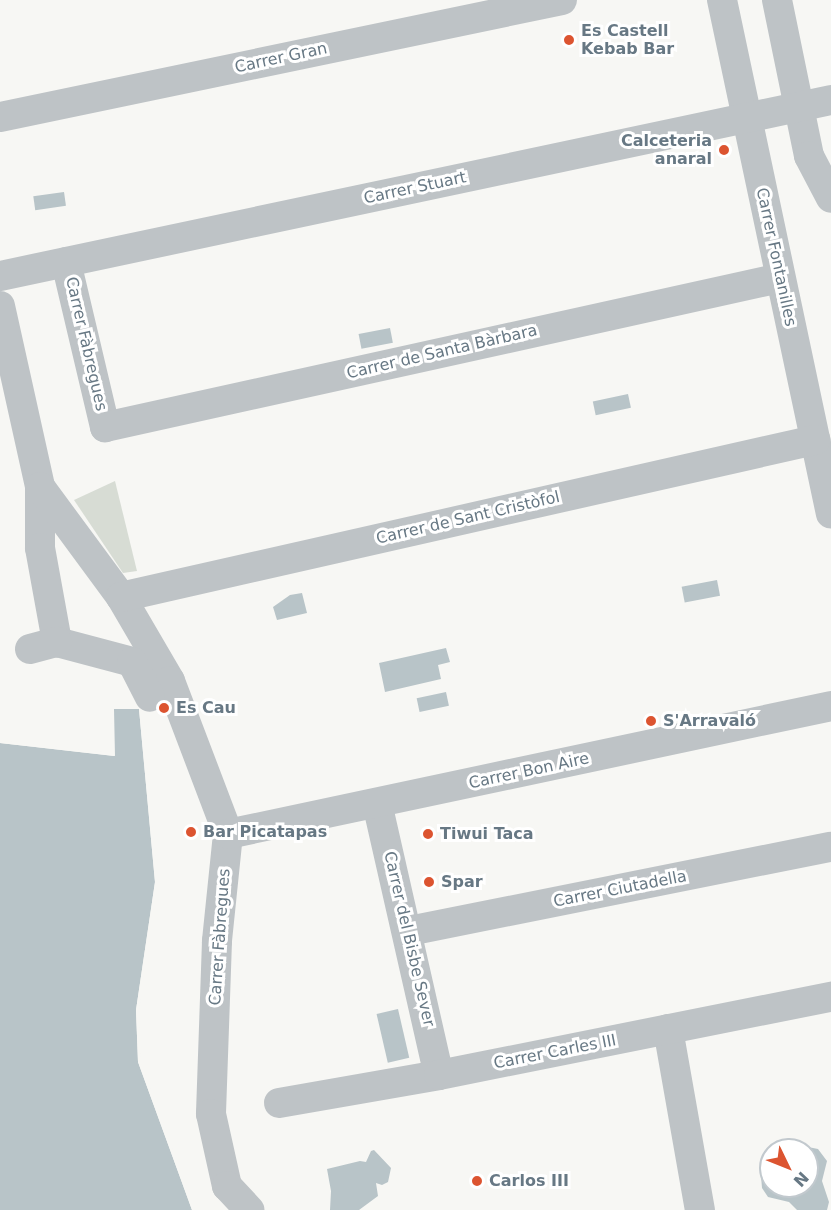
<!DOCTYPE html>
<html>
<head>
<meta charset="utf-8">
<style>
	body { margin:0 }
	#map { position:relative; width:831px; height:1210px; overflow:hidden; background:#f7f7f4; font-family:"DejaVu Sans",sans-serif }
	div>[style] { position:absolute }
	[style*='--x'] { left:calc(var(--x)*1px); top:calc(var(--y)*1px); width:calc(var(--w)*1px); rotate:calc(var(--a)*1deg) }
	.green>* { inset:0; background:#d7dcd4 }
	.water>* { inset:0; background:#b8c4c8; transform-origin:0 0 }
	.pier>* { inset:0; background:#f7f7f4 }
	.minor>* { height:30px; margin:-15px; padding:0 15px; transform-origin:15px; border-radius:15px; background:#bec3c6 }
	.dots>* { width:16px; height:16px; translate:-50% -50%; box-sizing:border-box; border:3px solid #fff; border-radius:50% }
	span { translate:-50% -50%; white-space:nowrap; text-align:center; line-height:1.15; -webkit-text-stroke:6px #fff; paint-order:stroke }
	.poi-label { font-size:16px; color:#677884; font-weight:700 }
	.left { translate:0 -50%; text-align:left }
	.right { translate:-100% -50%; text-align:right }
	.street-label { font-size:16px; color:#677884 }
	.north { position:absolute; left:759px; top:1138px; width:60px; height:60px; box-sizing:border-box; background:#fff; border:2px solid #c2c9ce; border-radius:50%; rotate:133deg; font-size:16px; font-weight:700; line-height:24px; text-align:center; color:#677884 }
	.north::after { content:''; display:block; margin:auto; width:21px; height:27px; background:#dc5430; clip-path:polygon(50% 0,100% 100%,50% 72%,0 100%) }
</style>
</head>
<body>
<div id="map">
	<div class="green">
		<i style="clip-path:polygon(115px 481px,137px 571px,123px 573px,74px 500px)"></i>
	</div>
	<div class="water">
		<i style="left:64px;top:192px;width:14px;height:31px;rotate:82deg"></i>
		<i style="left:390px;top:328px;width:15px;height:32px;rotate:79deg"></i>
		<i style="left:628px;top:394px;width:14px;height:36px;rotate:78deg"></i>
		<i style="left:717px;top:580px;width:16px;height:36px;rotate:79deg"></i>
		<i style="clip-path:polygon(302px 593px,307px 613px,277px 620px,273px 607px,290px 595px)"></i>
		<i style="clip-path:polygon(446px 648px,450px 662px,438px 665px,441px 679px,385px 692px,379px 663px)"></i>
		<i style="left:446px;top:692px;width:14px;height:30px;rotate:78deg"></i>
		<i style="clip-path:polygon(114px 709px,139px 709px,155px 882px,136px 1010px,138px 1062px,192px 1210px,0 1210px,0 743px,114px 756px)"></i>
		<i style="left:398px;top:1009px;width:50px;height:22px;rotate:77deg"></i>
		<i style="clip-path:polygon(808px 1147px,818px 1149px,827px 1161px,822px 1181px,829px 1202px,827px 1210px,797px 1210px,789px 1202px,768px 1197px,762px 1188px,761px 1176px,771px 1165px,771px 1186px,807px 1186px,807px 1150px,800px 1150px)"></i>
		<i style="clip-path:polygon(374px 1150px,391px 1168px,388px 1182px,382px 1185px,376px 1183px,378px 1196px,359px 1210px,330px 1210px,331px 1191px,327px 1169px,360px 1161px,366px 1162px,371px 1151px)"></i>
	</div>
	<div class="pier">
		<i style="clip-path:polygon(114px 706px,142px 708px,158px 882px,139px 1010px,141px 1062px,195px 1210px,192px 1210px,138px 1062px,136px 1010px,155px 882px,139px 709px,114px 709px,115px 756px,0 743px,0 740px,112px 753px,111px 709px)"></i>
	</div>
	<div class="minor">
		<i style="--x:722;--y:0;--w:525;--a:78.03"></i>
		<i style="--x:777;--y:0;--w:159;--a:78.4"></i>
		<i style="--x:809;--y:156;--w:47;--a:62.4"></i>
		<i style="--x:0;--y:117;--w:574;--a:-11.76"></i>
		<i style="--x:66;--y:262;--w:170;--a:76.7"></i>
		<i style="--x:105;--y:427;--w:691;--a:-12.45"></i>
		<i style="--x:0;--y:276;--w:849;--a:-11.96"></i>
		<i style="--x:0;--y:306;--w:185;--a:77.5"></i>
		<i style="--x:40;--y:487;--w:61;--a:90"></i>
		<i style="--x:40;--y:548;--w:96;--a:79.7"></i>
		<i style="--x:40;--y:487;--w:137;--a:53.6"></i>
		<i style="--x:121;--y:597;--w:97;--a:59.7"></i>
		<i style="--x:170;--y:681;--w:164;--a:69.2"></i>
		<i style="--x:228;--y:834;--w:108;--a:95.9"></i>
		<i style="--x:217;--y:941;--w:173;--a:92"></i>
		<i style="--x:211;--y:1114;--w:74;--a:77.5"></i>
		<i style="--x:227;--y:1186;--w:33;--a:47"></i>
		<i style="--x:121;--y:597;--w:712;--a:-12.75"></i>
		<i style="--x:57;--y:642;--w:78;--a:14.9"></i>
		<i style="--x:132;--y:662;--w:39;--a:63"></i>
		<i style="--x:30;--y:649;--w:28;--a:-15"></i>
		<i style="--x:377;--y:803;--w:279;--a:77.2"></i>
		<i style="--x:228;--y:834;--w:616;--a:-11.98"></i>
		<i style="--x:409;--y:931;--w:430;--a:-11.3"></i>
		<i style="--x:668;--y:1029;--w:184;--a:80"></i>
		<i style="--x:279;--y:1103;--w:162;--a:-9.9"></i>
		<i style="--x:439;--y:1075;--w:400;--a:-11.3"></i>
	</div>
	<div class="dots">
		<i style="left:569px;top:40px;background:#dc5430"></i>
		<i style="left:724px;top:150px;background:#dc5430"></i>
		<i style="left:164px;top:708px;background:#dc5430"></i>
		<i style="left:651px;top:721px;background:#dc5430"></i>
		<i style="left:191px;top:832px;background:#dc5430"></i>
		<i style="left:428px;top:834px;background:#dc5430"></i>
		<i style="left:429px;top:882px;background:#dc5430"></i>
		<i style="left:477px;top:1181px;background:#dc5430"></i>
	</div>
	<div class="poi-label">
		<span class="left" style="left:581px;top:40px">Es Castell<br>Kebab Bar</span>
		<span class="right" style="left:712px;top:150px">Calceteria<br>anaral</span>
		<span class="left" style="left:176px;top:708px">Es Cau</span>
		<span class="left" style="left:663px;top:721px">S'Arravaló</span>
		<span class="left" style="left:203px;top:832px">Bar Picatapas</span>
		<span class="left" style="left:440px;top:834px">Tiwui Taca</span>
		<span class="left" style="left:441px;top:882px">Spar</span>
		<span class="left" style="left:489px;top:1181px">Carlos III</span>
	</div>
	<div class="street-label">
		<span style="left:281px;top:58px;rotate:-12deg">Carrer Gran</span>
		<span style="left:415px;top:188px;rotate:-12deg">Carrer Stuart</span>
		<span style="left:776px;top:257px;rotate:78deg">Carrer Fontanilles</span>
		<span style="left:86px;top:344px;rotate:77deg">Carrer Fàbregues</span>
		<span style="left:442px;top:352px;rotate:-13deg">Carrer de Santa Bàrbara</span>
		<span style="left:468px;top:518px;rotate:-13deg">Carrer de Sant Cristòfol</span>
		<span style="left:529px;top:771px;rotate:-12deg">Carrer Bon Aire</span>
		<span style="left:620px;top:889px;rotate:-11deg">Carrer Ciutadella</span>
		<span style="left:220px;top:937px;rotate:-86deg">Carrer Fàbregues</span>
		<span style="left:409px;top:939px;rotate:77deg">Carrer del Bisbe Sever</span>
		<span style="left:555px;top:1052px;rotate:-11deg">Carrer Carles III</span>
	</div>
	<div class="north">N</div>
</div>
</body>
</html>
